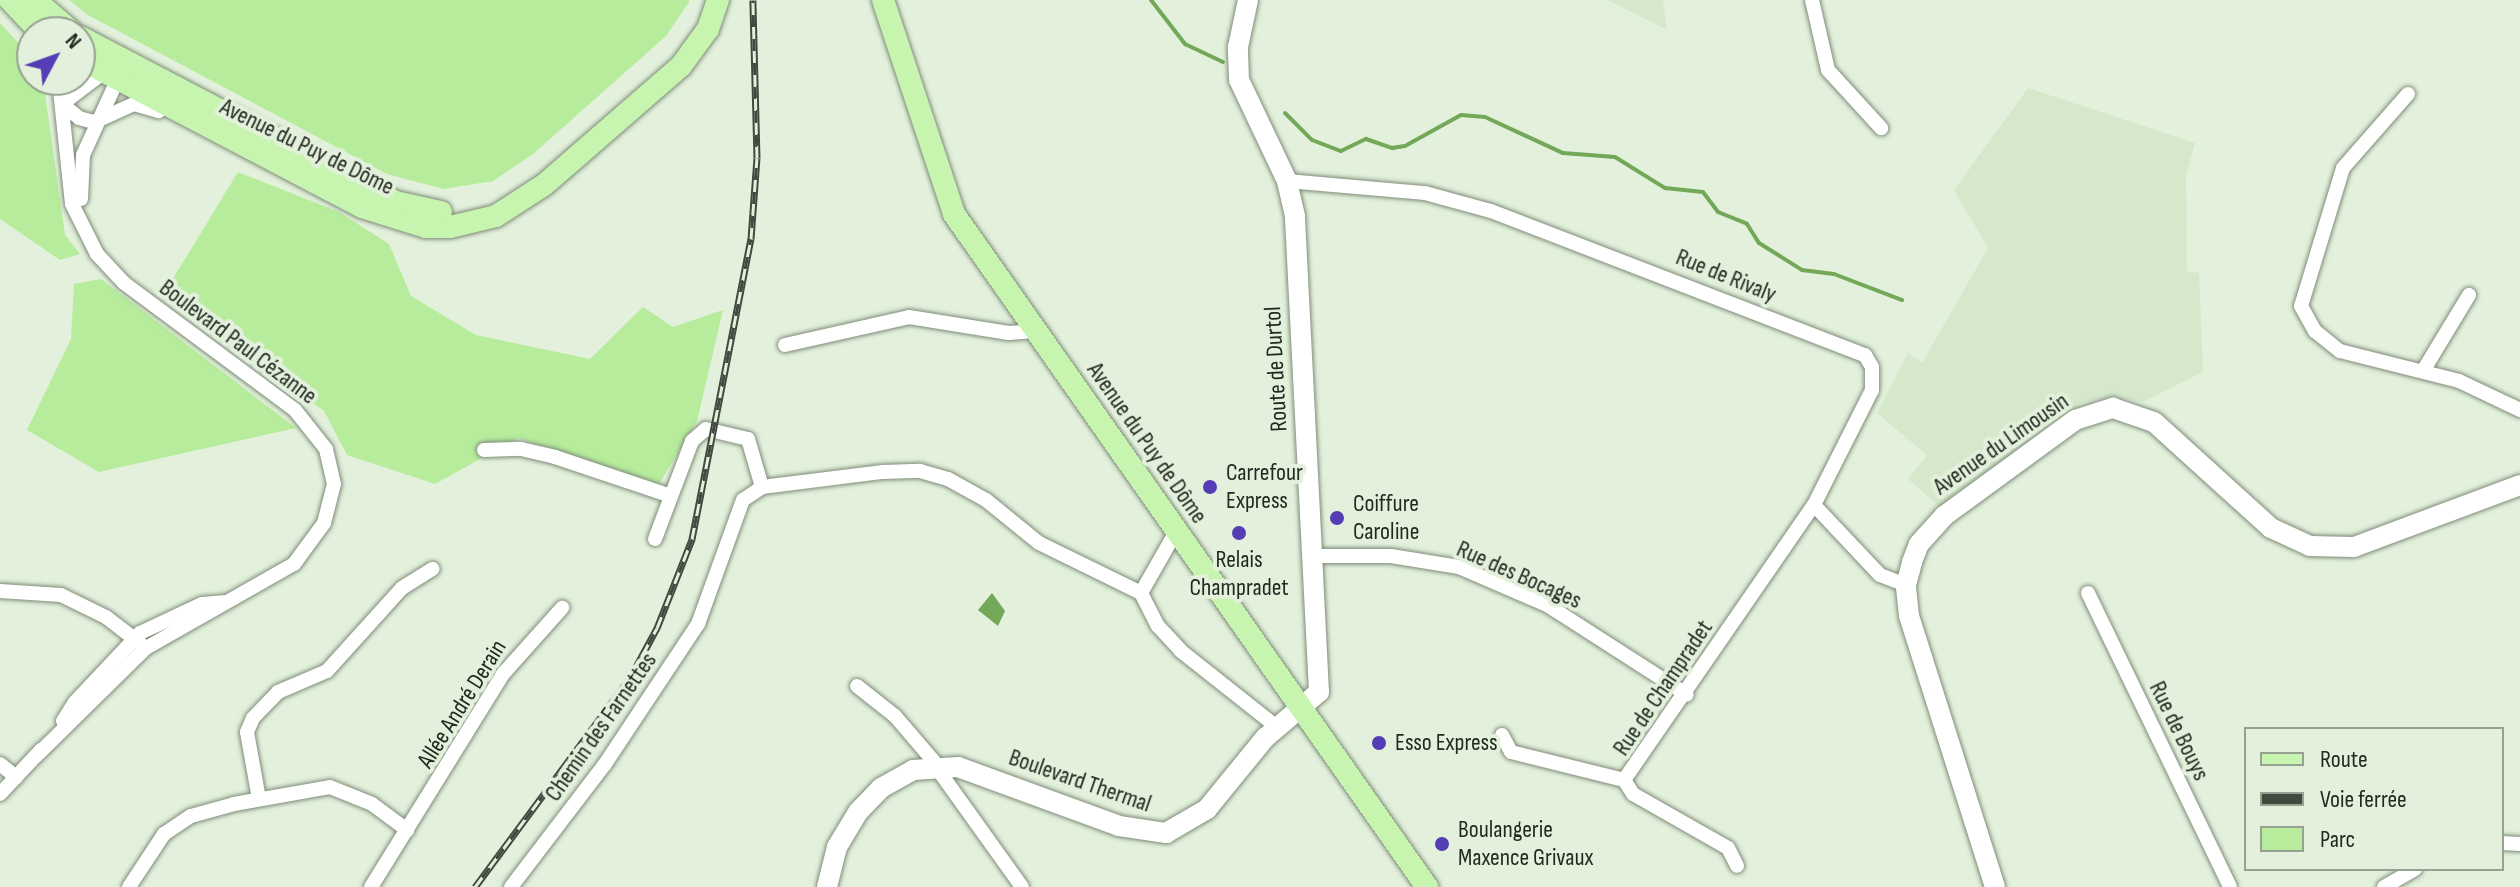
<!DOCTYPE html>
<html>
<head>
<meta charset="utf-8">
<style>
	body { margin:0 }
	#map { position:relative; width:2520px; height:887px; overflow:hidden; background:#e3f1dc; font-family:"Sofia Sans Condensed",sans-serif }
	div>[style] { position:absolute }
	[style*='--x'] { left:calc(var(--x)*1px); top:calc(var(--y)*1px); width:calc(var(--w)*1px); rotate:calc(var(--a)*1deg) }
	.built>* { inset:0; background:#d5e8cc }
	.green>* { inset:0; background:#b6ec9c }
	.water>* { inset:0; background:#73a858 }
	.stream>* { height:4px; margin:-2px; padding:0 2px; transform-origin:2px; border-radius:2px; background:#73a858 }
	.roads { filter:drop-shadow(0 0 2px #7f8c79) drop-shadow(0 0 2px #7f8c79) }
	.street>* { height:14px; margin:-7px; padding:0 7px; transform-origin:7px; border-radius:7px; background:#fff }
	.secondary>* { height:20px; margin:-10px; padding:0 10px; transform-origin:10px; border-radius:10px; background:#fff }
	.primary>* { height:22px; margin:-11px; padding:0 11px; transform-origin:11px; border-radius:11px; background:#c7f5b0 }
	.rail>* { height:7px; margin-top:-3.5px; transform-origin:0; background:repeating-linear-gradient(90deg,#e3f1dc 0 12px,#424a3f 0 24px); box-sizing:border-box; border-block:2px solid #424a3f }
	.dots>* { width:22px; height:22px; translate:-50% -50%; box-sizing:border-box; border:4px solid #e3f1dc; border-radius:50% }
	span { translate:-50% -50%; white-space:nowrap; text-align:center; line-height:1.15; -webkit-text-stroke:8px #e3f1dc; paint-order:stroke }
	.street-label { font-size:24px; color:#232921 }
	.poi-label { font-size:24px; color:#232921 }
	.left { translate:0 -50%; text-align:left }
	.legend { position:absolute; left:2244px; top:727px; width:260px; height:144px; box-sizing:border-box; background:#e3f1dc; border:2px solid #96a191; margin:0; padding:10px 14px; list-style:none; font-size:24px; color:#232921 }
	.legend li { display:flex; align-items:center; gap:16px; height:40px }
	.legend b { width:40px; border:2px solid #96a191 }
	.north { position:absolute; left:16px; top:16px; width:80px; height:80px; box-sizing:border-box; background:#e3f1dc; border:2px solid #96a191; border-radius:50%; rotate:49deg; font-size:22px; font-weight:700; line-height:32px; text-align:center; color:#232921 }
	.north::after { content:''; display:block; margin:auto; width:28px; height:36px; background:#553eb5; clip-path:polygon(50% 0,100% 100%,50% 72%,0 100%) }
</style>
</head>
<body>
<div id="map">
	<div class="built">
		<i style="clip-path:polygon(1607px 0,1663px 0,1667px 30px)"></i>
		<i style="clip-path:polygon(2028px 88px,2195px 143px,2186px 176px,2187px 271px,2199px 273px,2203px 372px,2143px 402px,2112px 396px,2079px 403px,1942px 509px,1908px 479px,1927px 455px,1877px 413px,1908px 353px,1922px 363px,1988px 248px,1954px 190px)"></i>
	</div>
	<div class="green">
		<i style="clip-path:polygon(69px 0,689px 0,689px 2px,666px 36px,533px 154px,493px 181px,444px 189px,387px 174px,88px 15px)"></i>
		<i style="clip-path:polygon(0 23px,32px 57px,32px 80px,43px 80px,65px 235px,80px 254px,60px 260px,0 219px)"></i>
		<i style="clip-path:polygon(238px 172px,339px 212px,389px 244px,411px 296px,476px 335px,590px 359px,643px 307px,673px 327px,723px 310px,697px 421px,659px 484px,518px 438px,435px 484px,347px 455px,324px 411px,163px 295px)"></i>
		<i style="clip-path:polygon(101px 279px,296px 428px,99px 472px,27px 430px,71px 339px,74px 284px)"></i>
	</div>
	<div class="water">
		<i style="clip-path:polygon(992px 593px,1005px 611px,998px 626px,978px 610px)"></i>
	</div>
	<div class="stream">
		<i style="--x:1151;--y:0;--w:56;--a:52.3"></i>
		<i style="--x:1185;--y:44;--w:42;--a:25.3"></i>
		<i style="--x:1285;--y:113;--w:38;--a:45"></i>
		<i style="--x:1312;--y:140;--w:31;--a:21"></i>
		<i style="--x:1341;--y:151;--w:28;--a:-26"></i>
		<i style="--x:1366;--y:139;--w:28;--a:19"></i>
		<i style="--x:1392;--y:148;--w:13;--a:-9"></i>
		<i style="--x:1405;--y:146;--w:64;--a:-29"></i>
		<i style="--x:1461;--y:115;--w:24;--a:5"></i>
		<i style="--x:1485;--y:117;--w:86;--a:24.8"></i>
		<i style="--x:1563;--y:153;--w:52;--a:4.4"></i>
		<i style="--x:1615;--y:157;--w:59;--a:31.8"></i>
		<i style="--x:1665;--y:188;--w:38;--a:6"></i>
		<i style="--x:1703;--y:192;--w:25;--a:53"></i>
		<i style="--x:1718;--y:212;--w:31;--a:22"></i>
		<i style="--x:1747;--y:224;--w:22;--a:58"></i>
		<i style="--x:1759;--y:243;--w:51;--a:32.1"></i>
		<i style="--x:1802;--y:270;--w:32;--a:7"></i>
		<i style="--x:1834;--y:274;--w:73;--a:20.9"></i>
	</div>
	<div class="roads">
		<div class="street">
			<i style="--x:1812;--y:0;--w:72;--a:77.1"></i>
			<i style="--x:1828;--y:70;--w:79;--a:47.6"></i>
			<i style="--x:108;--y:69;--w:58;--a:142.7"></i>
			<i style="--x:62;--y:104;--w:22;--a:39"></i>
			<i style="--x:79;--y:118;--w:16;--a:15"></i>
			<i style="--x:94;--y:122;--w:44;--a:-24.2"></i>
			<i style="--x:134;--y:104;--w:26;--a:16"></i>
			<i style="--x:2408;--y:94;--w:98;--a:131.3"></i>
			<i style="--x:2343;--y:168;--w:144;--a:106.9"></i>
			<i style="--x:2301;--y:306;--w:29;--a:61"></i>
			<i style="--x:2315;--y:331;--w:32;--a:39"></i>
			<i style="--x:2340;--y:351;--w:123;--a:14.1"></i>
			<i style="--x:2459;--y:381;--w:68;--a:25.4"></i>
			<i style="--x:1287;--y:181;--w:139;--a:5"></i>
			<i style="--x:1425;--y:193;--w:68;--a:15.3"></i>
			<i style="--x:1491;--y:211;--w:401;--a:21.1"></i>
			<i style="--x:1865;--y:355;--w:14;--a:60"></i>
			<i style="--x:1872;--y:367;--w:23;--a:90"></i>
			<i style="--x:1872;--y:390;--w:129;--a:116.8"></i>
			<i style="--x:1814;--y:505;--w:96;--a:46.7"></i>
			<i style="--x:1880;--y:575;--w:28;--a:21"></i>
			<i style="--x:81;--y:199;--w:44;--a:-87.4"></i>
			<i style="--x:83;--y:155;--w:79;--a:-65.4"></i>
			<i style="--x:116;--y:83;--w:11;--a:-105"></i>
			<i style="--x:785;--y:345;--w:127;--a:-12.7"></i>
			<i style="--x:909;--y:317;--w:101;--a:9.1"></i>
			<i style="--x:1009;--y:333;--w:27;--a:-4"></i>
			<i style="--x:2423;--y:371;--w:89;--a:-58.8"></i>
			<i style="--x:484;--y:450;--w:37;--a:-2"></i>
			<i style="--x:521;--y:449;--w:35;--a:13"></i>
			<i style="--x:555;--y:457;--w:122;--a:18.6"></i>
			<i style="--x:655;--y:539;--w:105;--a:-69.3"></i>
			<i style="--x:692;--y:441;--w:18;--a:-41"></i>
			<i style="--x:706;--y:429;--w:43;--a:13.4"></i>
			<i style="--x:748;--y:439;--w:50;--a:73.7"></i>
			<i style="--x:1314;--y:556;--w:77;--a:0"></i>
			<i style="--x:1391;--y:556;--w:69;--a:9.2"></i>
			<i style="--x:1459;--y:567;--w:96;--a:23.4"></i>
			<i style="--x:1547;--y:605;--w:166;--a:32.7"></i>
			<i style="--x:0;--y:591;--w:61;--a:3.8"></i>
			<i style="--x:61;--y:595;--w:50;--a:26.1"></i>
			<i style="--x:106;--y:617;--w:44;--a:37.6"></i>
			<i style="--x:1141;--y:593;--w:73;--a:-60.3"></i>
			<i style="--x:2088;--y:593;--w:326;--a:64.2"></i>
			<i style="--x:857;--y:686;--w:48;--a:38.3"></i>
			<i style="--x:895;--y:716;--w:65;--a:49.4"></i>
			<i style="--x:63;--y:721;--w:22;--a:-58"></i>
			<i style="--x:75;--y:702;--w:95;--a:-46.7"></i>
			<i style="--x:140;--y:633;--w:68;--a:-25.1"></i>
			<i style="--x:202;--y:604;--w:21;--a:-5"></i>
			<i style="--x:1502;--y:735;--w:19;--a:62"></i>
			<i style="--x:1511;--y:752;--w:116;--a:13.9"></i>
			<i style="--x:36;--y:756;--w:154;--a:-44.5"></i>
			<i style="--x:146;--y:648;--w:170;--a:-29.6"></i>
			<i style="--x:294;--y:564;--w:51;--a:-53.8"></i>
			<i style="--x:324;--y:523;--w:40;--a:-75.6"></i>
			<i style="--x:334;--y:484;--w:36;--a:-103"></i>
			<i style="--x:326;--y:449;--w:50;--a:-128.5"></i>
			<i style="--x:295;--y:410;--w:213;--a:-143.4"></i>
			<i style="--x:124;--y:283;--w:40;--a:-133"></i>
			<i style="--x:97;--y:254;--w:56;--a:-116.6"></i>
			<i style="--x:72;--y:204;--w:125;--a:-96"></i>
			<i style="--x:0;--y:764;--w:21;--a:39"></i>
			<i style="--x:934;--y:764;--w:151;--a:54.4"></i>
			<i style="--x:1624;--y:780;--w:334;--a:-55.4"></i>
			<i style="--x:1624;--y:780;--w:17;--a:57"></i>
			<i style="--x:1633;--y:794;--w:109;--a:29.6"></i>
			<i style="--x:1728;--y:848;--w:20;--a:63"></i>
			<i style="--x:0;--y:794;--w:60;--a:-47"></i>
			<i style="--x:259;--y:799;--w:68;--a:-100.2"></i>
			<i style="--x:247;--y:732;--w:15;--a:-67"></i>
			<i style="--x:253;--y:718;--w:36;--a:-46"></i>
			<i style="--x:278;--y:692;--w:53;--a:-23.2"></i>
			<i style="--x:327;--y:671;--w:112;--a:-47.9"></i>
			<i style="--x:402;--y:588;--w:36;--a:-32"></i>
			<i style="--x:2502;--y:843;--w:18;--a:3"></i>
			<i style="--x:129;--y:887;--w:64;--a:-56.6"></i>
			<i style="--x:164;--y:834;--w:32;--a:-34"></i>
			<i style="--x:191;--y:816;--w:45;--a:-15.6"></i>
			<i style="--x:234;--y:804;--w:97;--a:-10"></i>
			<i style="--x:330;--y:787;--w:45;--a:22"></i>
			<i style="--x:372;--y:804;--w:44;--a:36.6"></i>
			<i style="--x:371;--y:887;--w:251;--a:-58.2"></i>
			<i style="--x:503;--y:674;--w:89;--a:-48.2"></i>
			<i style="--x:511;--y:887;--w:155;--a:-52.6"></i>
			<i style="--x:605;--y:764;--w:168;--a:-56.4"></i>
			<i style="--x:698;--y:624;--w:132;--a:-70.1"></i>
			<i style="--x:743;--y:500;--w:23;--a:-34"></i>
			<i style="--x:762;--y:487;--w:122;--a:-7.1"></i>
			<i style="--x:883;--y:472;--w:37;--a:-2"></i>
			<i style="--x:920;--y:471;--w:29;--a:16"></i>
			<i style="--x:948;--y:479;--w:43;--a:28.9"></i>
			<i style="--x:986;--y:500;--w:68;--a:39.1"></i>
			<i style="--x:1039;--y:543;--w:114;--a:26.1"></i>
			<i style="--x:1141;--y:593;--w:37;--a:63"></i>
			<i style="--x:1158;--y:626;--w:34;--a:47"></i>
			<i style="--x:1181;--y:651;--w:122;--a:38.4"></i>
			<i style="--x:2384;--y:887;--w:36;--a:-30"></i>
		</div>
		<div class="secondary">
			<i style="--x:827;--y:887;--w:41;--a:-76"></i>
			<i style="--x:837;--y:847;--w:41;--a:-59"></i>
			<i style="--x:858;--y:812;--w:33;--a:-46"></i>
			<i style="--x:881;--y:788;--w:37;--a:-29"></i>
			<i style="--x:913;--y:770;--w:45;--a:-3.8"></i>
			<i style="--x:958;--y:767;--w:171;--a:20.1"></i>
			<i style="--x:1119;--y:826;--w:48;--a:8.5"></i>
			<i style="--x:1166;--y:833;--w:48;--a:-30.3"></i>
			<i style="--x:1207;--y:809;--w:92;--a:-50.8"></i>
			<i style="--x:1265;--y:738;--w:71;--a:-40.4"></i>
			<i style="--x:1319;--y:692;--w:477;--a:-92.9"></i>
			<i style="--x:1295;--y:216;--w:36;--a:-103"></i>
			<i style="--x:1287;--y:181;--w:112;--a:-115.4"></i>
			<i style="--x:1239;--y:80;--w:33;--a:-92"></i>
			<i style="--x:1238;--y:47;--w:48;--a:-78"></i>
			<i style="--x:1995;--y:887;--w:284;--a:-107.6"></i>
			<i style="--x:1909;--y:616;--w:31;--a:-96"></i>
			<i style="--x:1906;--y:585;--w:24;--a:-75"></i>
			<i style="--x:1912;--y:562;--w:19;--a:-69"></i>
			<i style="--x:1919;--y:544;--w:38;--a:-48"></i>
			<i style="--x:1944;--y:516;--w:162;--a:-36.2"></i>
			<i style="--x:2075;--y:420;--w:40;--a:-18"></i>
			<i style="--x:2113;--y:408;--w:43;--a:18.9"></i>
			<i style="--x:2154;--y:422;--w:158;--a:42.2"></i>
			<i style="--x:2271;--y:528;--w:43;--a:24.8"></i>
			<i style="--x:2310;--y:546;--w:44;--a:1.3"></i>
			<i style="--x:2354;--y:547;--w:177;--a:-20.5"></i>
		</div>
		<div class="primary">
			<i style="--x:10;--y:0;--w:44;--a:46.8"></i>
			<i style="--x:35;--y:0;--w:49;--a:40.9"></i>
			<i style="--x:883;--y:0;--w:225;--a:71.6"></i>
			<i style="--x:954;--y:214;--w:823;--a:54.9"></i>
			<i style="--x:80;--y:37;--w:356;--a:27.6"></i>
			<i style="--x:395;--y:202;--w:47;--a:12.3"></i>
			<i style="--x:80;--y:59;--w:318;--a:27.7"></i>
			<i style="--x:362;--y:207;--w:67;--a:17.4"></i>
			<i style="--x:426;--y:227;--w:24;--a:0"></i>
			<i style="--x:450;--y:227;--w:47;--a:-13.4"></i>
			<i style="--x:496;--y:216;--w:57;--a:-32.9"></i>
			<i style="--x:544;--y:185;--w:181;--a:-41"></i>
			<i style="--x:681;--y:66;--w:46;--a:-53.9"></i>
			<i style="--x:708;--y:29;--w:31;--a:-71"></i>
		</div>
	</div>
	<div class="rail">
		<i style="--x:475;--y:887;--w:262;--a:-53.5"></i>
		<i style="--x:631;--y:676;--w:55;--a:-61.6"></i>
		<i style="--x:657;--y:628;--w:96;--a:-68.5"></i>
		<i style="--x:692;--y:539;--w:306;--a:-78.9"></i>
		<i style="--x:751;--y:239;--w:81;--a:-85.8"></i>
		<i style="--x:757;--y:158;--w:158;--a:-91.5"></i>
	</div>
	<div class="dots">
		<i style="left:1210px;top:487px;background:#553eb5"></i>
		<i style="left:1337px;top:518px;background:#553eb5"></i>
		<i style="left:1239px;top:533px;background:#553eb5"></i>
		<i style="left:1379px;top:743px;background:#553eb5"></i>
		<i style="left:1442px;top:844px;background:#553eb5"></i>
	</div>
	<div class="street-label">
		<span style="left:307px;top:147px;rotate:26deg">Avenue du Puy de Dôme</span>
		<span style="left:1726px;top:276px;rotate:22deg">Rue de Rivaly</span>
		<span style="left:238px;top:342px;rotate:37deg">Boulevard Paul Cézanne</span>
		<span style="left:1276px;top:369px;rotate:-93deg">Route de Durtol</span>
		<span style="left:1147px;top:443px;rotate:55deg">Avenue du Puy de Dôme</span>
		<span style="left:2001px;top:444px;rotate:-35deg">Avenue du Limousin</span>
		<span style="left:1519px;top:575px;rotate:24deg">Rue des Bocages</span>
		<span style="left:1663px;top:688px;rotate:-56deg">Rue de Champradet</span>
		<span style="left:462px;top:704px;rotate:-58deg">Allée André Derain</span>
		<span style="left:601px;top:727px;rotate:-55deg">Chemin des Farnettes</span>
		<span style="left:2179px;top:731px;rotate:64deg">Rue de Bouys</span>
		<span style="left:1080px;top:781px;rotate:19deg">Boulevard Thermal</span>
	</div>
	<div class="poi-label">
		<span class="left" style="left:1226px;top:487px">Carrefour<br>Express</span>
		<span class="left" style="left:1353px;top:518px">Coiffure<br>Caroline</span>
		<span style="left:1239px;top:574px">Relais<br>Champradet</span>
		<span class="left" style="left:1395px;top:743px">Esso Express</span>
		<span class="left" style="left:1458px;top:844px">Boulangerie<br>Maxence Grivaux</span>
	</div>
	<ul class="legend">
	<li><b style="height:10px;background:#c7f5b0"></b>Route</li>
	<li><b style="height:10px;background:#424a3f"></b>Voie ferrée</li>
	<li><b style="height:22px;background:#b6ec9c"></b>Parc</li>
	</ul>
	<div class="north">N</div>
</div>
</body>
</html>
